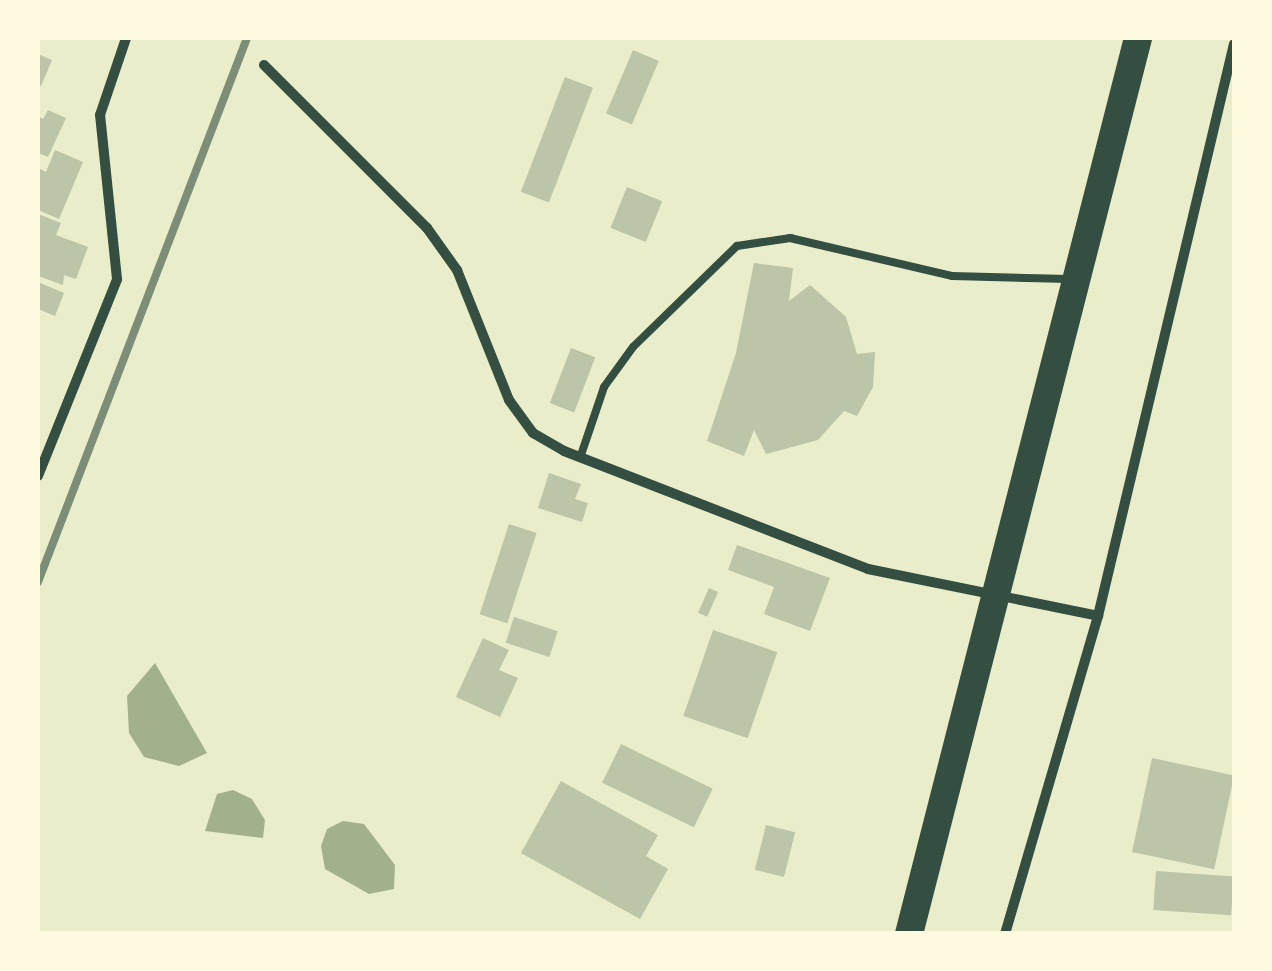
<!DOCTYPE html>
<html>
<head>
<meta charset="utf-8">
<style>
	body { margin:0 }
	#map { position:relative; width:1272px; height:971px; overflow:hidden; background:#e9edc9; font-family:"Alegreya Sans",sans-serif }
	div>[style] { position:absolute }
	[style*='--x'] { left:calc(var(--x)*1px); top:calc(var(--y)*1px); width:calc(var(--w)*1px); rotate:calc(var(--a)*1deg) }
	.water>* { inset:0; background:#a3b18a }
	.building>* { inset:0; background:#bcc5a7; transform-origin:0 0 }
	.service>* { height:8px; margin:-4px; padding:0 4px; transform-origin:4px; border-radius:4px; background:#344e41 }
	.minor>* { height:10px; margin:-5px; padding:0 5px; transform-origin:5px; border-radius:5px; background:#344e41 }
	.trunk>* { height:28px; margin:-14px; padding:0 14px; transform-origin:14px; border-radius:14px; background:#344e41 }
	.rail>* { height:8px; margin:-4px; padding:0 4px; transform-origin:4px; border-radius:4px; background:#7c8e77 }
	span { translate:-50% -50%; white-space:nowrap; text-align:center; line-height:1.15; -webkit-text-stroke:10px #fefae0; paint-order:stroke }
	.frame { position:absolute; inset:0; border:40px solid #fefae0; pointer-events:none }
</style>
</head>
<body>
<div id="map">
	<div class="water">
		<i style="clip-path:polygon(155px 663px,207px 753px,179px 766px,144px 757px,129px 733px,127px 696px)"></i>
		<i style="clip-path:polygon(233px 790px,252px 799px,265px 820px,263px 838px,205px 831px,217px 794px)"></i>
		<i style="clip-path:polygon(343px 821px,364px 824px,395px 865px,394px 889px,369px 894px,325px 869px,321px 846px,327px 829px)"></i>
	</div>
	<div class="building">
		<i style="left:633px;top:50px;width:28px;height:69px;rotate:23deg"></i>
		<i style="clip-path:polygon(38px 54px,52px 60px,41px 86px,38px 85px)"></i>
		<i style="left:565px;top:77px;width:30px;height:123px;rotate:21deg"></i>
		<i style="clip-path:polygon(48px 110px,66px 118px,48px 157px,38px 153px,38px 116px,43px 119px)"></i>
		<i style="clip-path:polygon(55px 150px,83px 162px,59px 219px,38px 210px,38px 168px,46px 172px)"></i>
		<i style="left:627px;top:187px;width:38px;height:44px;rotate:22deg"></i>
		<i style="clip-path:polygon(38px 214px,61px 223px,56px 235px,88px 247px,76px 279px,64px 275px,63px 285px,38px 276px)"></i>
		<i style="clip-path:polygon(754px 263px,793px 268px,789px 301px,810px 285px,846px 317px,857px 354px,875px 352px,873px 387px,857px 416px,844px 411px,818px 440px,766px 454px,754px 430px,744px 456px,707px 441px,736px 353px)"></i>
		<i style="clip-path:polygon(38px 282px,64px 293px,55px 316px,38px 309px)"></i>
		<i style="left:571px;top:348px;width:26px;height:59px;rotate:21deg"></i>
		<i style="clip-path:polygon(549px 473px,581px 484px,575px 499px,588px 503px,582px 522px,538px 508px)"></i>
		<i style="left:509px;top:524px;width:29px;height:95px;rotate:18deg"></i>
		<i style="clip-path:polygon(737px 545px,830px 578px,810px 631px,764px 614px,774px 587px,728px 570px)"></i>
		<i style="left:709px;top:588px;width:10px;height:27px;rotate:24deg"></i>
		<i style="left:514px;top:617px;width:46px;height:27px;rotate:18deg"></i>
		<i style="left:713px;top:630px;width:68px;height:91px;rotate:19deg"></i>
		<i style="clip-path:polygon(483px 638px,509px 650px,499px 670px,518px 678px,500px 717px,456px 697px)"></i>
		<i style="left:621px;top:744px;width:102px;height:43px;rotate:26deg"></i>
		<i style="left:1152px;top:758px;width:84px;height:96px;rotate:12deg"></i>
		<i style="clip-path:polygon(561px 781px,658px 835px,646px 856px,668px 869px,640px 919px,521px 853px)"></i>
		<i style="left:766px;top:825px;width:30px;height:46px;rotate:14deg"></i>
		<i style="left:1156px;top:871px;width:78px;height:39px;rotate:4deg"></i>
	</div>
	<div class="service">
		<i style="--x:580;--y:458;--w:75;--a:-71.3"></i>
		<i style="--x:604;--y:387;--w:49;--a:-54.1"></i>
		<i style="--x:633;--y:347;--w:145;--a:-44.2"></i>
		<i style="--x:737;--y:246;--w:54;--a:-8.6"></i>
		<i style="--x:790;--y:238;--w:166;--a:13.2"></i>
		<i style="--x:952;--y:276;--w:117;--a:1.5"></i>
	</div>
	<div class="minor">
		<i style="--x:264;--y:65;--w:231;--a:45"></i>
		<i style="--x:427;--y:228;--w:52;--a:54.5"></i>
		<i style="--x:457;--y:270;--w:140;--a:68.2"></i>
		<i style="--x:509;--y:400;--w:41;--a:54"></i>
		<i style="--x:533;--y:433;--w:36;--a:30"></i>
		<i style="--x:564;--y:451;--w:326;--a:21.2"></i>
		<i style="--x:868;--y:569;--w:235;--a:11.5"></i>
		<i style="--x:38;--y:476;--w:212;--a:-68.1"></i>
		<i style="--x:117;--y:279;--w:165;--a:-95.9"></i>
		<i style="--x:100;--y:115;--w:81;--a:-71.3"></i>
		<i style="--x:1005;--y:934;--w:331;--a:-73.7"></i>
		<i style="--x:1098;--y:616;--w:588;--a:-76.63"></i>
	</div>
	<div class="trunk">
		<i style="--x:909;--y:934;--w:925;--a:-75.66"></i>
	</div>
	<div class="rail">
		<i style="--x:38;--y:582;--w:583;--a:-68.98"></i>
	</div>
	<div class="frame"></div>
</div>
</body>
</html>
